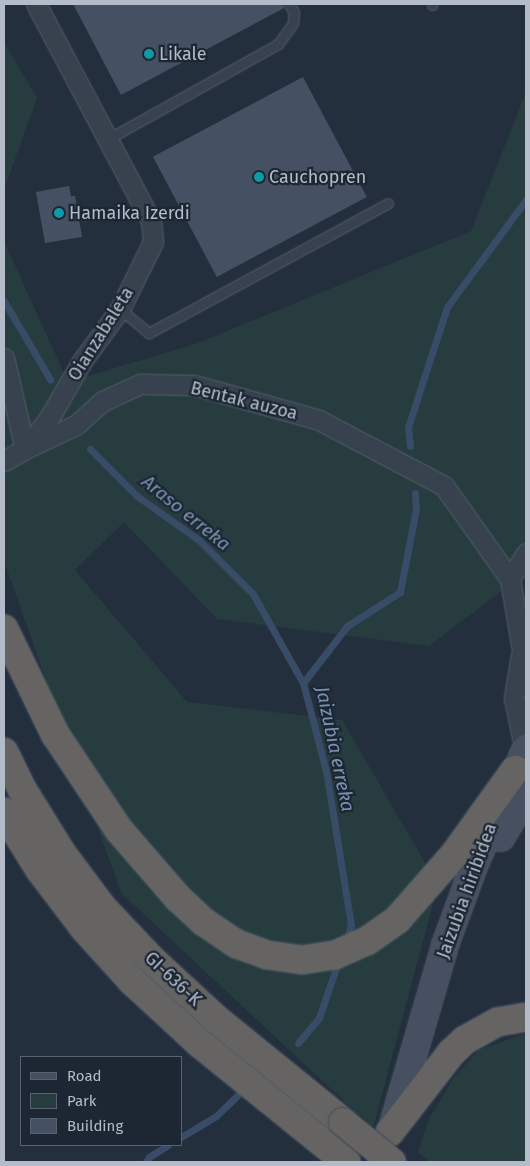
<!DOCTYPE html>
<html>
<head>
<meta charset="utf-8">
<style>
	body { margin:0 }
	#map { position:relative; width:530px; height:1166px; overflow:hidden; background:#242f3e; font-family:"Fira Sans",sans-serif }
	div>[style] { position:absolute }
	[style*='--x'] { left:calc(var(--x)*1px); top:calc(var(--y)*1px); width:calc(var(--w)*1px); rotate:calc(var(--a)*1deg) }
	.green>* { inset:0; background:#263c3f }
	.stream>* { height:7px; margin:-3.5px; padding:0 3.5px; transform-origin:3.5px; border-radius:3.5px; background:#394c67 }
	.building>* { inset:0; background:#455162; transform-origin:0 0 }
	.roads { filter:drop-shadow(0 0 1px #565f6c) drop-shadow(0 0 1px #565f6c) }
	.service>* { height:9px; margin:-4.5px; padding:0 4.5px; transform-origin:4.5px; border-radius:4.5px; background:#38414e }
	.minor>* { height:19px; margin:-9.5px; padding:0 9.5px; transform-origin:9.5px; border-radius:9.5px; background:#38414e }
	.secondary>* { height:26px; margin:-13px; padding:0 13px; transform-origin:13px; border-radius:13px; background:#465061 }
	.trunk>* { height:28px; margin:-14px; padding:0 14px; transform-origin:14px; border-radius:14px; background:#656462 }
	.bridges { filter:drop-shadow(0 0 1px #434c59) drop-shadow(0 0 1px #434c59) }
	.trunk-bridge>* { height:28px; margin:-14px; padding:0 14px; transform-origin:14px; border-radius:14px; background:#656462 }
	.dots>* { width:14px; height:14px; translate:-50% -50%; box-sizing:border-box; border:2px solid #1d2633; border-radius:50% }
	span { translate:-50% -50%; white-space:nowrap; text-align:center; line-height:1.15; -webkit-text-stroke:4.5px #1d2633; paint-order:stroke }
	.poi-label { font-size:18px; color:#b4bcc9 }
	.left { translate:0 -50%; text-align:left }
	.street-label { font-size:18px; color:#b4bcc9 }
	.water-label { font-size:19px; color:#7c92b1; font-style:italic }
	.frame { position:absolute; inset:0; border:5px solid #b4bcc9; pointer-events:none }
	.legend { position:absolute; left:20px; top:1056px; width:162px; height:90px; box-sizing:border-box; background:#1d2633; border:1px solid #59626f; margin:0; padding:6px 9px; list-style:none; font-size:15px; color:#b4bcc9 }
	.legend li { display:flex; align-items:center; gap:10px; height:25px }
	.legend b { width:25px; border:1px solid #59626f }
</style>
</head>
<body>
<div id="map">
	<div class="green">
		<i style="clip-path:polygon(4px 42px,37px 98px,4px 190px)"></i>
		<i style="clip-path:polygon(526px 92px,526px 573px,429px 646px,217px 619px,124px 522px,75px 570px,187px 702px,342px 720px,438px 885px,373px 1128px,121px 893px,4px 561px,4px 241px,68px 382px,198px 343px,471px 231px)"></i>
		<i style="clip-path:polygon(526px 1033px,526px 1162px,430px 1162px,418px 1152px,429px 1119px,453px 1078px,479px 1050px)"></i>
	</div>
	<div class="stream">
		<i style="--x:4;--y:301;--w:91;--a:59.5"></i>
		<i style="--x:410;--y:446;--w:19;--a:-96"></i>
		<i style="--x:408;--y:427;--w:126;--a:-72"></i>
		<i style="--x:447;--y:307;--w:133;--a:-53.6"></i>
		<i style="--x:90;--y:449;--w:66;--a:45"></i>
		<i style="--x:137;--y:496;--w:76;--a:35.4"></i>
		<i style="--x:199;--y:540;--w:76;--a:45"></i>
		<i style="--x:253;--y:594;--w:102;--a:60.7"></i>
		<i style="--x:348;--y:935;--w:10;--a:-73"></i>
		<i style="--x:351;--y:925;--w:156;--a:-99.2"></i>
		<i style="--x:326;--y:771;--w:91;--a:-104.6"></i>
		<i style="--x:303;--y:683;--w:72;--a:-52.3"></i>
		<i style="--x:347;--y:626;--w:63;--a:-32.7"></i>
		<i style="--x:400;--y:592;--w:85;--a:-79.1"></i>
		<i style="--x:416;--y:509;--w:16;--a:-94"></i>
		<i style="--x:298;--y:1043;--w:33;--a:-50"></i>
		<i style="--x:319;--y:1018;--w:53;--a:-71.2"></i>
		<i style="--x:181;--y:1137;--w:41;--a:-31"></i>
		<i style="--x:216;--y:1116;--w:30;--a:-44"></i>
		<i style="--x:146;--y:1162;--w:6;--a:-59"></i>
		<i style="--x:149;--y:1157;--w:22;--a:-32"></i>
	</div>
	<div class="building">
		<i style="clip-path:polygon(73px 4px,283px 4px,284px 8px,121px 95px)"></i>
		<i style="left:303px;top:77px;width:136px;height:170px;rotate:62deg"></i>
		<i style="clip-path:polygon(69px 186px,71px 196px,75px 196px,82px 237px,45px 243px,36px 192px)"></i>
	</div>
	<div class="roads">
		<div class="service">
			<i style="--x:432;--y:4;--w:1;--a:90"></i>
			<i style="--x:108;--y:139;--w:195;--a:-29.2"></i>
			<i style="--x:278;--y:44;--w:26;--a:-54"></i>
			<i style="--x:293;--y:23;--w:11;--a:-85"></i>
			<i style="--x:294;--y:12;--w:9;--a:-122"></i>
			<i style="--x:120;--y:309;--w:38;--a:40"></i>
			<i style="--x:149;--y:333;--w:272;--a:-28.5"></i>
		</div>
		<div class="minor">
			<i style="--x:4;--y:358;--w:93;--a:77"></i>
			<i style="--x:25;--y:449;--w:56;--a:-25.2"></i>
			<i style="--x:76;--y:425;--w:36;--a:-42"></i>
			<i style="--x:103;--y:401;--w:41;--a:-24.7"></i>
			<i style="--x:140;--y:384;--w:54;--a:1.1"></i>
			<i style="--x:194;--y:385;--w:130;--a:15.6"></i>
			<i style="--x:319;--y:420;--w:141;--a:27.8"></i>
			<i style="--x:444;--y:486;--w:114;--a:54.6"></i>
			<i style="--x:510;--y:579;--w:72;--a:80.4"></i>
			<i style="--x:522;--y:650;--w:49;--a:99.5"></i>
			<i style="--x:514;--y:698;--w:54;--a:78.3"></i>
			<i style="--x:4;--y:461;--w:24;--a:-30"></i>
			<i style="--x:25;--y:449;--w:37;--a:-52"></i>
			<i style="--x:48;--y:420;--w:68;--a:-60"></i>
			<i style="--x:82;--y:361;--w:64;--a:-53.8"></i>
			<i style="--x:120;--y:309;--w:75;--a:-63.8"></i>
			<i style="--x:153;--y:242;--w:21;--a:-95"></i>
			<i style="--x:151;--y:221;--w:246;--a:-117.9"></i>
			<i style="--x:510;--y:579;--w:31;--a:-58"></i>
		</div>
		<div class="secondary">
			<i style="--x:501;--y:838;--w:49;--a:-59.2"></i>
			<i style="--x:392;--y:1128;--w:191;--a:-73.8"></i>
			<i style="--x:445;--y:945;--w:84;--a:-69.8"></i>
			<i style="--x:474;--y:866;--w:129;--a:-66.2"></i>
		</div>
		<div class="trunk">
			<i style="--x:4;--y:629;--w:117;--a:64.1"></i>
			<i style="--x:55;--y:734;--w:115;--a:56.3"></i>
			<i style="--x:119;--y:830;--w:90;--a:49.1"></i>
			<i style="--x:178;--y:898;--w:35;--a:43"></i>
			<i style="--x:204;--y:922;--w:40;--a:34"></i>
			<i style="--x:237;--y:944;--w:32;--a:20"></i>
			<i style="--x:267;--y:955;--w:35;--a:8"></i>
			<i style="--x:302;--y:960;--w:33;--a:-9"></i>
			<i style="--x:335;--y:955;--w:35;--a:-24"></i>
			<i style="--x:367;--y:941;--w:37;--a:-35"></i>
			<i style="--x:397;--y:920;--w:86;--a:-48.8"></i>
			<i style="--x:454;--y:855;--w:105;--a:-54.3"></i>
			<i style="--x:4;--y:752;--w:41;--a:64.1"></i>
			<i style="--x:22;--y:789;--w:74;--a:58.2"></i>
			<i style="--x:61;--y:852;--w:69;--a:53.3"></i>
			<i style="--x:102;--y:907;--w:70;--a:46.7"></i>
			<i style="--x:150;--y:958;--w:90;--a:42.7"></i>
			<i style="--x:216;--y:1019;--w:164;--a:39"></i>
			<i style="--x:4;--y:812;--w:68;--a:58.2"></i>
			<i style="--x:40;--y:870;--w:73;--a:52.8"></i>
			<i style="--x:84;--y:928;--w:72;--a:47.8"></i>
			<i style="--x:132;--y:981;--w:90;--a:42.7"></i>
			<i style="--x:198;--y:1042;--w:191;--a:39"></i>
			<i style="--x:390;--y:1132;--w:100;--a:-52.3"></i>
			<i style="--x:451;--y:1053;--w:19;--a:-43"></i>
			<i style="--x:465;--y:1040;--w:38;--a:-29"></i>
			<i style="--x:498;--y:1022;--w:28;--a:-10"></i>
		</div>
	</div>
	<div class="bridges">
		<div class="trunk-bridge">
			<i style="--x:343;--y:1122;--w:63;--a:39.2"></i>
		</div>
	</div>
	<div class="dots">
		<i style="left:149px;top:54px;background:#0f9aa8"></i>
		<i style="left:259px;top:177px;background:#0f9aa8"></i>
		<i style="left:59px;top:213px;background:#0f9aa8"></i>
	</div>
	<div class="poi-label">
		<span class="left" style="left:159px;top:54px">Likale</span>
		<span class="left" style="left:269px;top:177px">Cauchopren</span>
		<span class="left" style="left:69px;top:213px">Hamaika Izerdi</span>
	</div>
	<div class="street-label">
		<span style="left:101px;top:334px;rotate:-58deg">Oianzabaleta</span>
		<span style="left:244px;top:401px;rotate:14deg">Bentak auzoa</span>
		<span style="left:467px;top:891px;rotate:-70deg">Jaizubia hiribidea</span>
		<span style="left:173px;top:979px;rotate:43deg">GI-636-K</span>
	</div>
	<div class="water-label">
		<span style="left:186px;top:513px;rotate:39deg">Araso erreka</span>
		<span style="left:335px;top:749px;rotate:78deg">Jaizubia erreka</span>
	</div>
	<div class="frame"></div>
	<ul class="legend">
	<li><b style="height:6px;background:#465061"></b>Road</li>
	<li><b style="height:14px;background:#263c3f"></b>Park</li>
	<li><b style="height:14px;background:#455162"></b>Building</li>
	</ul>
</div>
</body>
</html>
